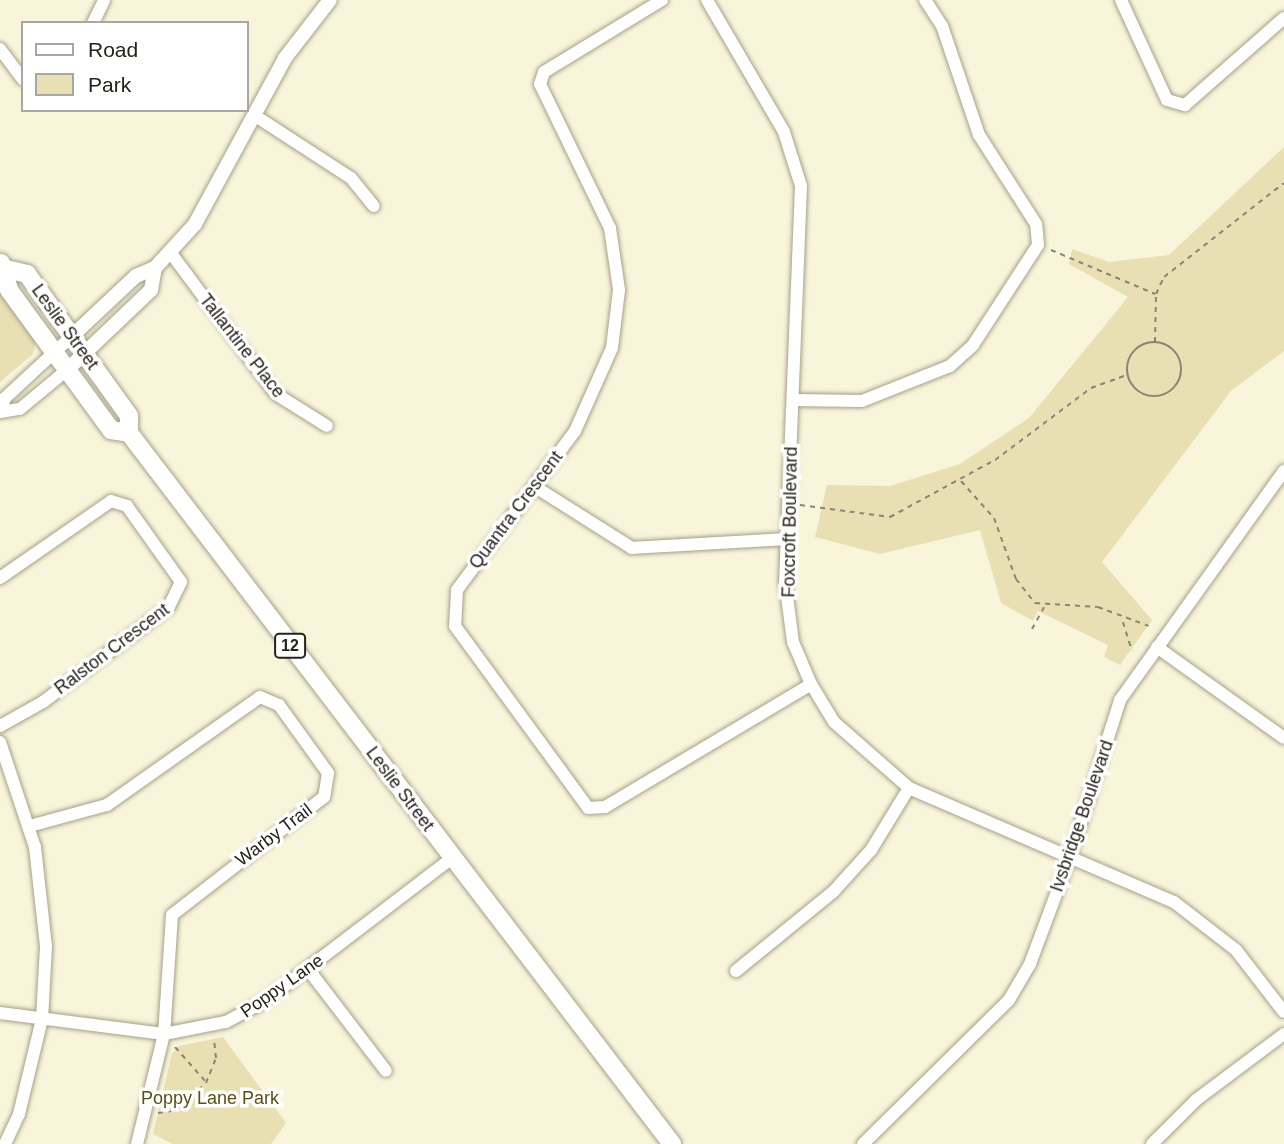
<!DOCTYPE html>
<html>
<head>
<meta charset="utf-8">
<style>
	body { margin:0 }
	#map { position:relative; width:1284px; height:1144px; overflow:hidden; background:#f9f5da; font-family:Helvetica,sans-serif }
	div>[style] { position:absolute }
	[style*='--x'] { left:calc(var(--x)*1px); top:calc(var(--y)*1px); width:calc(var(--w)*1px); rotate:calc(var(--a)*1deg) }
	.green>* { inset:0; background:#e8dfb3 }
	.path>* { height:2px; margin-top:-1px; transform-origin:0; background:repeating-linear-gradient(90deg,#888574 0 5px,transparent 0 10px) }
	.path>.ring { margin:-1px; padding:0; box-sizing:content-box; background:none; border:2px solid #888574; border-radius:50% }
	.roads { filter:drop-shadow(0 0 2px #a5a188) drop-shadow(0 0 2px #a5a188) }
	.minor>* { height:12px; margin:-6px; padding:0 6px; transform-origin:6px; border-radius:6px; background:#fff }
	.tertiary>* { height:14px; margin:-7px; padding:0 7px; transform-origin:7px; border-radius:7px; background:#fff }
	.primary>* { height:18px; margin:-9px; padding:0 9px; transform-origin:9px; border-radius:9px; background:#fff }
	span { translate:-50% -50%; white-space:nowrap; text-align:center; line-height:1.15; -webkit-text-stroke:7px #fff; paint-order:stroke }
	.shield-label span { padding:2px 5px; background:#fff; border:2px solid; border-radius:5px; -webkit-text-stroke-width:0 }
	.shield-label { font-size:16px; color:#242219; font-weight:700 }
	.street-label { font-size:18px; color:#242219 }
	.park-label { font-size:18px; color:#5a5015 }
	.legend { position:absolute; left:21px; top:21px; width:228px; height:91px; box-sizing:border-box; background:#fff; border:2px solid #a7a7a3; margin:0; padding:9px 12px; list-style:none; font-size:21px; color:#242219 }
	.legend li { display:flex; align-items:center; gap:14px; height:35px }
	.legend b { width:35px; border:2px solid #a7a7a3 }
</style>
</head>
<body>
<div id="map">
	<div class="green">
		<i style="clip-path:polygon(1284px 147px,1284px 351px,1231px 391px,1102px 562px,1152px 620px,1120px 665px,1104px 657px,1108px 645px,1038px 611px,1033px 621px,1001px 603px,980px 530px,880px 554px,815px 537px,827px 485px,890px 486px,960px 464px,1029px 418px,1128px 297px,1069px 264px,1072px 249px,1109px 262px,1169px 255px)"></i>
		<i style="clip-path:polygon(0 289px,37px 335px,33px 354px,0 382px)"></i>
		<i style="clip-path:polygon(223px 1037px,286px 1123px,271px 1144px,173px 1144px,153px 1134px,172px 1054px,179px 1046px)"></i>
	</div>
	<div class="path">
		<i style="--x:1051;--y:250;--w:113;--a:22.9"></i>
		<i class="ring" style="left:1127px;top:342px;width:52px;height:52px"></i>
		<i style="--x:1155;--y:342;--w:48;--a:-88.8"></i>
		<i style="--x:1156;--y:294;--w:19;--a:-65"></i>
		<i style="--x:1164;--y:277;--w:152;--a:-38.1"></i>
		<i style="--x:961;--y:481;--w:50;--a:48.3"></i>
		<i style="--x:994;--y:518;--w:65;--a:70.2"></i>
		<i style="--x:1016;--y:579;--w:31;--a:52"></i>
		<i style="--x:1035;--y:603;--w:63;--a:3.6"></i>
		<i style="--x:1098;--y:607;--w:54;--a:20.4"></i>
		<i style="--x:800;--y:505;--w:91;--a:7.6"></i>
		<i style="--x:890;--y:517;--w:119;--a:-28.5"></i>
		<i style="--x:995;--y:460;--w:120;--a:-36.9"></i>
		<i style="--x:1091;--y:388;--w:38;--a:-20"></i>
		<i style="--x:1123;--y:622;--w:30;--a:73"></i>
		<i style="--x:1032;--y:629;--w:25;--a:-61"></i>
		<i style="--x:175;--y:1047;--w:47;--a:48.5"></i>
		<i style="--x:158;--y:1113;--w:18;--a:-9"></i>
		<i style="--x:176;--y:1110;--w:40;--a:-42"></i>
		<i style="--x:206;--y:1083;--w:27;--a:-68"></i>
		<i style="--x:216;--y:1058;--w:20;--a:-96"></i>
	</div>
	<div class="roads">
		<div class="minor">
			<i style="--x:662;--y:0;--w:138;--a:148.6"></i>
			<i style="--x:544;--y:72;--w:13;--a:108"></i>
			<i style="--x:540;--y:84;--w:160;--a:64.1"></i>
			<i style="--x:610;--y:228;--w:63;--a:81.7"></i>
			<i style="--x:619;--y:290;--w:58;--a:96.9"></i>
			<i style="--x:612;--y:348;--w:91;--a:114"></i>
			<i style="--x:575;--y:431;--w:198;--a:126.6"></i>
			<i style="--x:457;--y:590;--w:36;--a:93"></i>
			<i style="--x:455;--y:626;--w:225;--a:53.8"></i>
			<i style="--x:588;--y:808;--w:17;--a:-3"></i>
			<i style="--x:605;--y:807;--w:240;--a:-30.8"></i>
			<i style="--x:707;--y:0;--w:153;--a:59.7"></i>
			<i style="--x:784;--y:132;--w:57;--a:72.5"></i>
			<i style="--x:801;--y:186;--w:395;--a:92.3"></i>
			<i style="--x:785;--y:581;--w:62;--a:82.5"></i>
			<i style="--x:793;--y:642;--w:46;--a:66.8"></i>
			<i style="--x:811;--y:684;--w:44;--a:58.8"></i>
			<i style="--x:834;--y:722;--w:100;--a:41.3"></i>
			<i style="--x:909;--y:788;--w:288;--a:23.3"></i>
			<i style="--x:1174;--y:902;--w:78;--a:37.7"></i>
			<i style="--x:1236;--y:950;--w:78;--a:52.3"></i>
			<i style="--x:1121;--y:0;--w:110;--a:65.3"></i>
			<i style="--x:1167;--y:100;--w:19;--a:16"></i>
			<i style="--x:1185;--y:105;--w:132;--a:-41.3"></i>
			<i style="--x:93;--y:23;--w:25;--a:-64"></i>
			<i style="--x:0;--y:49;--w:38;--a:53"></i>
			<i style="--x:257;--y:117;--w:112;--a:33"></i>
			<i style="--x:351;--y:178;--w:36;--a:51"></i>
			<i style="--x:170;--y:252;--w:177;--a:53.3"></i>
			<i style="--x:276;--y:394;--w:60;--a:32.1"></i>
			<i style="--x:795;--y:400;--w:67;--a:0.9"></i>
			<i style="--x:862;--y:401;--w:95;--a:-21.7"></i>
			<i style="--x:950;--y:366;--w:31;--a:-42"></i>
			<i style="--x:973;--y:345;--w:119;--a:-57"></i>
			<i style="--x:1038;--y:245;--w:21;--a:-95"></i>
			<i style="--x:1036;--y:224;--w:106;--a:-122.6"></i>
			<i style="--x:979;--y:135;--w:115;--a:-108.7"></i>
			<i style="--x:942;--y:26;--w:31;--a:-123"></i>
			<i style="--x:0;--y:412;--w:15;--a:-70"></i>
			<i style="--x:5;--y:398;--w:91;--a:-42.8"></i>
			<i style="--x:0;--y:412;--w:20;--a:-9"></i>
			<i style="--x:20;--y:409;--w:62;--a:-39.8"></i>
			<i style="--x:537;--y:488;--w:112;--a:32.3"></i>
			<i style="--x:632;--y:548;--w:154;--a:-3.3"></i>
			<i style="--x:0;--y:578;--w:135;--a:-34.7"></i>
			<i style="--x:111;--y:501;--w:17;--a:17"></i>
			<i style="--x:127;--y:506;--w:93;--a:54.6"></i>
			<i style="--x:181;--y:582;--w:28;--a:116"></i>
			<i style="--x:169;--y:607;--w:158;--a:143"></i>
			<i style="--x:43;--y:702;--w:49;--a:150.8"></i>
			<i style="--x:1157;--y:647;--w:156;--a:35.6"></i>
			<i style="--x:0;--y:742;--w:111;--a:71.6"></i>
			<i style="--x:35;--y:847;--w:100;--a:83.7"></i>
			<i style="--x:46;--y:946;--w:73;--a:93.1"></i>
			<i style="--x:42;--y:1019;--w:98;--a:103.6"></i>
			<i style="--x:19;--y:1114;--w:33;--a:115"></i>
			<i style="--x:30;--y:826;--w:80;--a:-15.3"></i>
			<i style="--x:107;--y:805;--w:187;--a:-35.2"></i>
			<i style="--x:260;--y:697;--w:21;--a:23"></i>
			<i style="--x:279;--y:705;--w:84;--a:54.2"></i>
			<i style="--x:328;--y:773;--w:24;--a:99"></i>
			<i style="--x:324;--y:797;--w:192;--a:142.2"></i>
			<i style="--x:172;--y:915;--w:119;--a:93.8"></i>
			<i style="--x:164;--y:1034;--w:113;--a:103.8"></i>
			<i style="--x:308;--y:969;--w:128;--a:52.6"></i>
			<i style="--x:736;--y:971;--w:125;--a:-39.2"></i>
			<i style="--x:833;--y:892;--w:57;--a:-47.9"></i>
			<i style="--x:871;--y:850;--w:73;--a:-58.5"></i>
			<i style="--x:0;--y:1013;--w:165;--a:7.3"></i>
			<i style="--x:164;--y:1034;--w:63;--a:-11"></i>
			<i style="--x:226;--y:1022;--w:44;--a:-28.3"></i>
			<i style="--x:265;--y:1001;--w:235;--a:-37.4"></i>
			<i style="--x:863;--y:1144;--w:205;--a:-44.6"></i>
			<i style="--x:1009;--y:1000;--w:42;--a:-59.7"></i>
			<i style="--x:1030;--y:964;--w:114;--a:-69.5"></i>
			<i style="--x:1070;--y:857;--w:165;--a:-72.3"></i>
			<i style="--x:1120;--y:700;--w:282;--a:-54.4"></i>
			<i style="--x:1152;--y:1144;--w:62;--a:-45"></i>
			<i style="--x:1196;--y:1100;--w:110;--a:-36.9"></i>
		</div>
		<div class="tertiary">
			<i style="--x:72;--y:336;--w:88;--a:-43.2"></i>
			<i style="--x:136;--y:276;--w:21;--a:-23"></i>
			<i style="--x:155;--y:268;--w:59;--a:-47.7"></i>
			<i style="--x:195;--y:224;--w:189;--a:-61.5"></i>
			<i style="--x:285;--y:58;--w:73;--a:-52.2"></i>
			<i style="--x:68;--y:369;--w:115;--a:-43.6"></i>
			<i style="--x:151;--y:290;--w:22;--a:-80"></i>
		</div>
		<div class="primary">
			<i style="--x:1;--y:263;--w:28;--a:73"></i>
			<i style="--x:9;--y:290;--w:173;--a:53.9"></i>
			<i style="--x:111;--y:430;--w:18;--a:9"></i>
			<i style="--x:6;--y:269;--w:22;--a:13"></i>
			<i style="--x:27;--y:274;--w:175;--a:54.3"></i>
			<i style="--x:129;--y:416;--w:17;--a:90"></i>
			<i style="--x:129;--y:433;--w:895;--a:52.63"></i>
		</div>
	</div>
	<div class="shield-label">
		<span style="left:290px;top:646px">12</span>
	</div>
	<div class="street-label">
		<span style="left:65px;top:327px;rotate:54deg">Leslie Street</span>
		<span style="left:242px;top:346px;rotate:52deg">Tallantine Place</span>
		<span style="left:516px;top:510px;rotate:-53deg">Quantra Crescent</span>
		<span style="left:790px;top:522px;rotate:-89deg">Foxcroft Boulevard</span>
		<span style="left:112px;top:649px;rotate:-37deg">Ralston Crescent</span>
		<span style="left:400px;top:789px;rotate:53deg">Leslie Street</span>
		<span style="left:1082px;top:816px;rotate:-71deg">Ivsbridge Boulevard</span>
		<span style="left:274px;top:835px;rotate:-37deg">Warby Trail</span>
		<span style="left:282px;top:986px;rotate:-35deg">Poppy Lane</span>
	</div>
	<div class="park-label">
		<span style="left:210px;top:1098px">Poppy Lane Park</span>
	</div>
	<ul class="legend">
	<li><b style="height:9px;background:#fff"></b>Road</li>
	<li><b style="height:19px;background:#e8dfb3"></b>Park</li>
	</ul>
</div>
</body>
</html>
